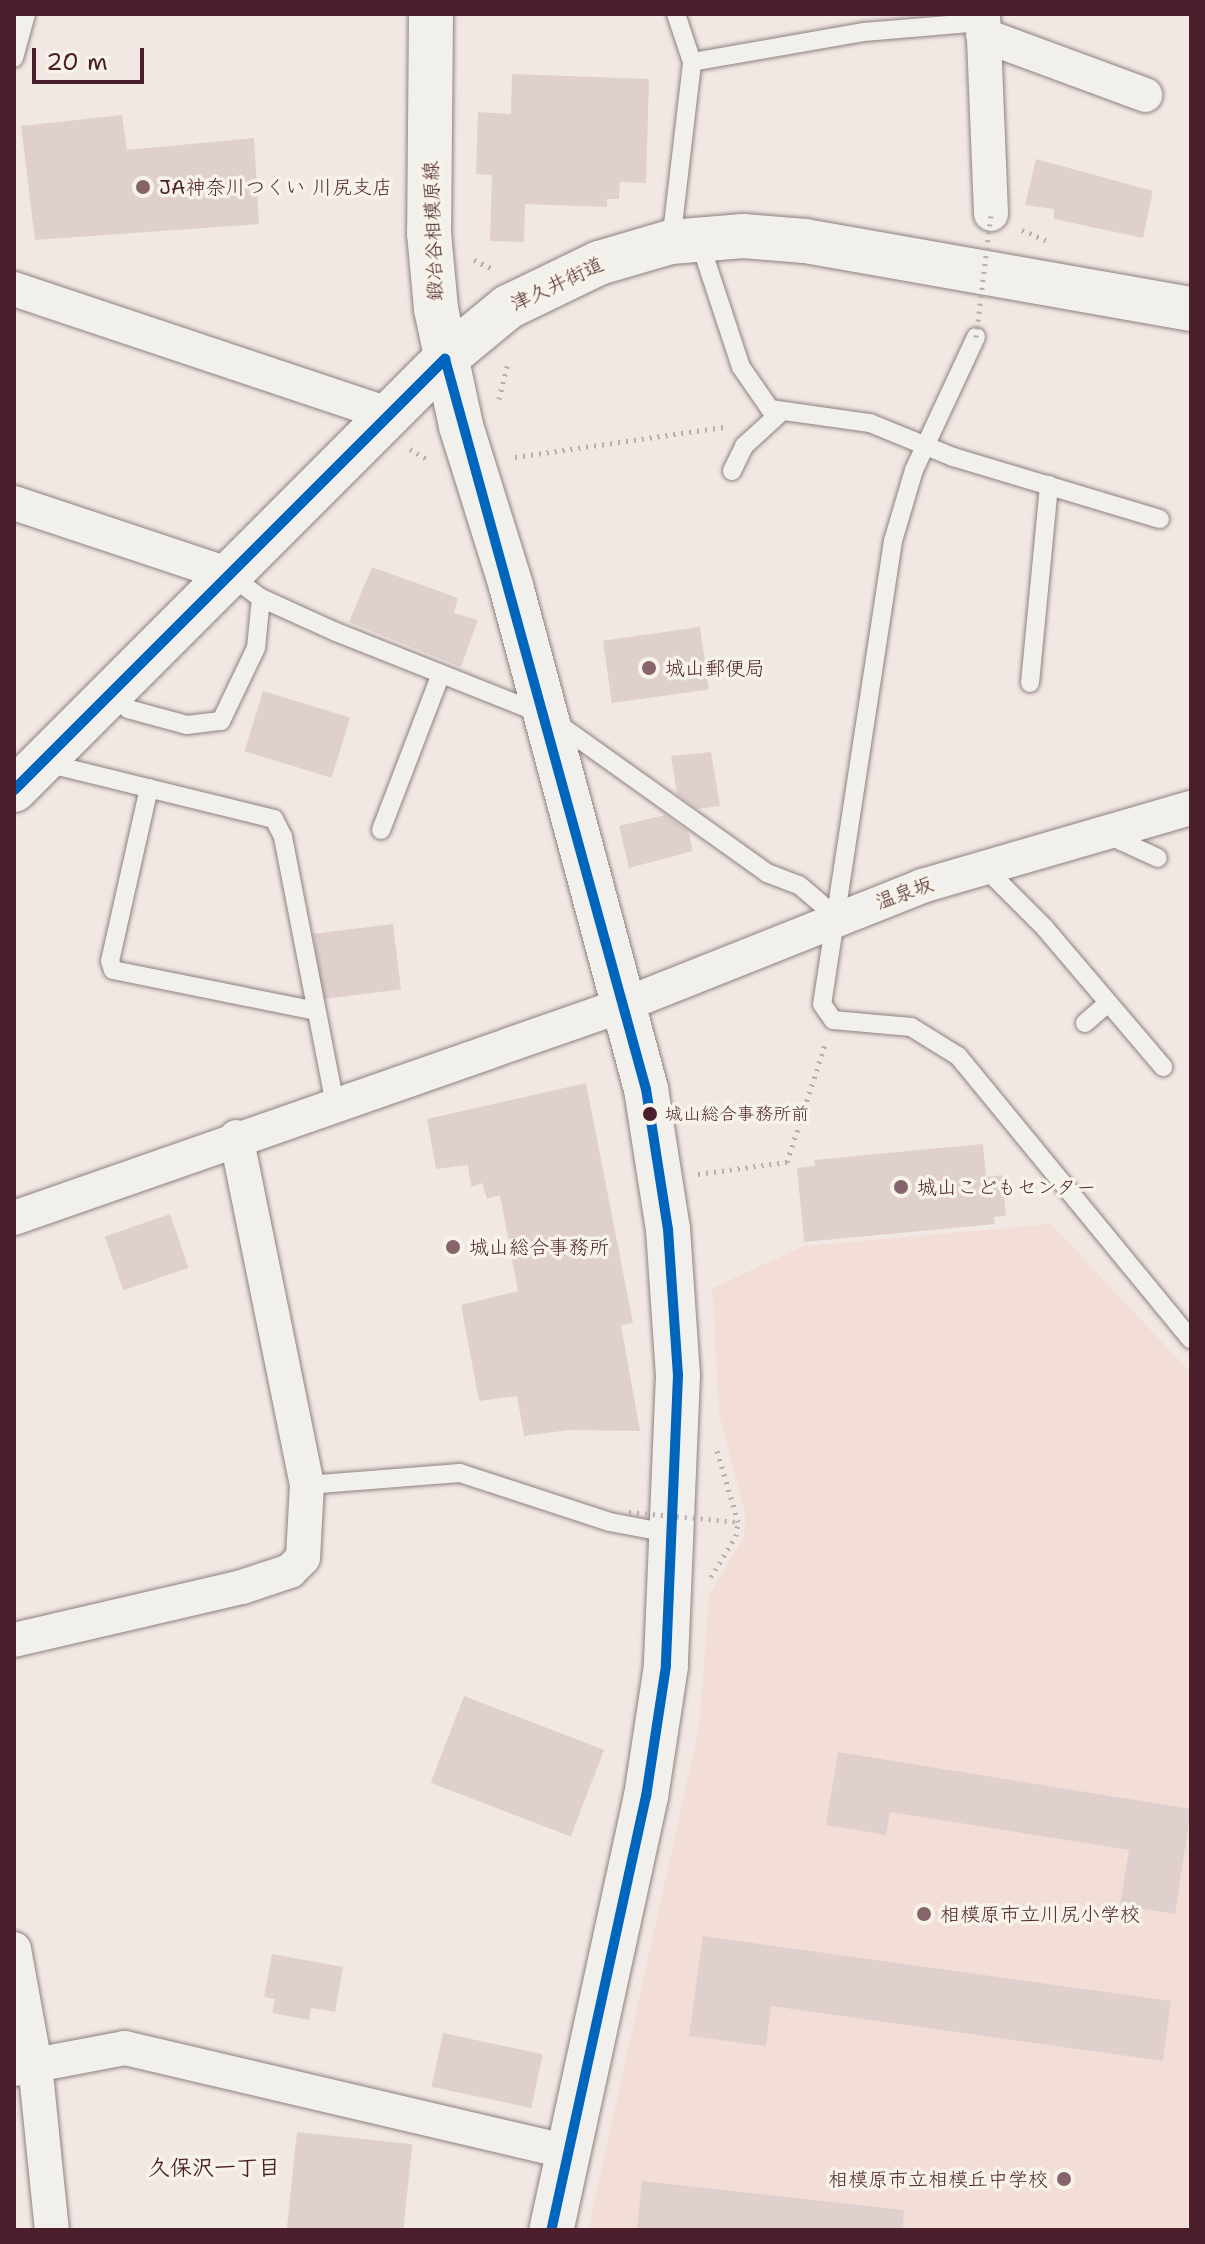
<!DOCTYPE html>
<html>
<head>
<meta charset="utf-8">
<style>
	body { margin:0 }
	#map { position:relative; width:1205px; height:2244px; overflow:hidden; background:#f2e8e3; font-family:"Shantell Sans","Klee One",sans-serif }
	div>[style] { position:absolute }
	[style*='--x'] { left:calc(var(--x)*1px); top:calc(var(--y)*1px); width:calc(var(--w)*1px); rotate:calc(var(--a)*1deg) }
	.built>* { inset:0; background:#f3ded7 }
	.building>* { inset:0; background:#dfd0cd; transform-origin:0 0 }
	.path>* { height:5px; margin-top:-2.5px; transform-origin:0; background:repeating-linear-gradient(90deg,#b6aead 0 2px,transparent 0 8px) }
	.roads { filter:drop-shadow(0 0 2px #8e8181) drop-shadow(0 0 2px #8e8181) }
	.service>* { height:18px; margin:-9px; padding:0 9px; transform-origin:9px; border-radius:9px; background:#f2f0ec }
	.minor>* { height:34px; margin:-17px; padding:0 17px; transform-origin:17px; border-radius:17px; background:#f2f0ec }
	.primary>* { height:44px; margin:-22px; padding:0 22px; transform-origin:22px; border-radius:22px; background:#f2f0ec }
	.trunk>* { height:44px; margin:-22px; padding:0 22px; transform-origin:22px; border-radius:22px; background:#f2f0ec }
	.path-bridge>* { height:5px; margin-top:-2.5px; transform-origin:0; background:repeating-linear-gradient(90deg,#b6aead 0 2px,transparent 0 8px) }
	.bus-1>* { height:10px; margin:-5px; padding:0 5px; transform-origin:5px; border-radius:5px; background:#0065bd }
	.dots>* { width:22px; height:22px; translate:-50% -50%; box-sizing:border-box; border:4px solid #f7f3e8; border-radius:50% }
	span { translate:-50% -50%; white-space:nowrap; text-align:center; line-height:1.15; -webkit-text-stroke:7px #f7f3e8; paint-order:stroke }
	.bus-label { font-size:18px; color:#4a1f2b }
	.left { translate:0 -50%; text-align:left }
	.poi-label { font-size:20px; color:#4a1f2b }
	.right { translate:-100% -50%; text-align:right }
	.street-label { font-size:20px; color:#4a1f2b }
	.neighbourhood-label { font-size:22px; color:#4a1f2b; font-weight:700 }
	.frame { position:absolute; inset:0; border:16px solid #4a1f2b; pointer-events:none }
	.scale { position:absolute; left:32px; top:48px; width:112px; height:36px; box-sizing:border-box; border:4px solid #4a1f2b; border-top:0; padding-left:10px; font-size:24px; line-height:28px; white-space:nowrap; color:#4a1f2b; -webkit-text-stroke:6px #f7f3e8; paint-order:stroke }
</style>
</head>
<body>
<div id="map">
	<div class="built">
		<i style="clip-path:polygon(1051px 1224px,1191px 1373px,1191px 2230px,588px 2230px,699px 1727px,709px 1596px,744px 1536px,745px 1514px,719px 1414px,712px 1288px,804px 1246px)"></i>
	</div>
	<div class="building">
		<i style="clip-path:polygon(512px 74px,649px 79px,646px 183px,620px 182px,619px 199px,607px 199px,607px 207px,525px 204px,524px 242px,490px 241px,492px 175px,476px 174px,478px 112px,511px 114px)"></i>
		<i style="clip-path:polygon(122px 115px,127px 150px,254px 138px,259px 224px,35px 240px,21px 126px)"></i>
		<i style="clip-path:polygon(1036px 159px,1153px 191px,1143px 238px,1054px 219px,1054px 209px,1025px 205px)"></i>
		<i style="clip-path:polygon(372px 567px,458px 598px,454px 613px,478px 620px,461px 667px,349px 622px)"></i>
		<i style="left:700px;top:627px;width:63px;height:98px;rotate:82deg"></i>
		<i style="left:263px;top:691px;width:91px;height:63px;rotate:17deg"></i>
		<i style="clip-path:polygon(711px 752px,720px 806px,697px 809px,677px 794px,671px 756px)"></i>
		<i style="clip-path:polygon(665px 815px,688px 831px,693px 851px,629px 868px,619px 826px)"></i>
		<i style="left:393px;top:924px;width:66px;height:80px;rotate:83deg"></i>
		<i style="clip-path:polygon(586px 1083px,633px 1323px,621px 1325px,640px 1431px,569px 1430px,524px 1436px,517px 1396px,479px 1401px,461px 1305px,518px 1291px,500px 1195px,487px 1199px,482px 1183px,471px 1187px,468px 1165px,436px 1169px,427px 1119px)"></i>
		<i style="clip-path:polygon(983px 1144px,986px 1177px,1002px 1175px,1006px 1216px,994px 1217px,995px 1224px,804px 1242px,797px 1168px,815px 1166px,814px 1160px)"></i>
		<i style="left:170px;top:1214px;width:57px;height:69px;rotate:71deg"></i>
		<i style="left:464px;top:1696px;width:150px;height:93px;rotate:21deg"></i>
		<i style="clip-path:polygon(838px 1752px,1191px 1809px,1175px 1914px,1120px 1905px,1129px 1850px,890px 1812px,886px 1835px,826px 1825px)"></i>
		<i style="clip-path:polygon(703px 1936px,1171px 2001px,1163px 2061px,771px 2006px,766px 2046px,689px 2036px)"></i>
		<i style="clip-path:polygon(272px 1954px,343px 1967px,335px 2012px,311px 2008px,309px 2020px,272px 2013px,275px 1999px,264px 1997px)"></i>
		<i style="left:443px;top:2033px;width:102px;height:55px;rotate:12deg"></i>
		<i style="left:297px;top:2132px;width:116px;height:99px;rotate:6deg"></i>
		<i style="clip-path:polygon(642px 2181px,904px 2210px,903px 2230px,637px 2230px)"></i>
	</div>
	<div class="path">
		<i style="--x:1022;--y:230;--w:26;--a:23"></i>
		<i style="--x:474;--y:260;--w:21;--a:25"></i>
		<i style="--x:499;--y:399;--w:37;--a:-76"></i>
		<i style="--x:410;--y:449;--w:21;--a:31"></i>
		<i style="--x:515;--y:457;--w:211;--a:-8.2"></i>
		<i style="--x:698;--y:1174;--w:90;--a:-7.7"></i>
		<i style="--x:787;--y:1162;--w:124;--a:-72.1"></i>
		<i style="--x:711;--y:1577;--w:48;--a:-58.6"></i>
		<i style="--x:736;--y:1536;--w:14;--a:-82"></i>
		<i style="--x:738;--y:1522;--w:75;--a:-106.3"></i>
	</div>
	<div class="roads">
		<div class="service">
			<i style="--x:14;--y:58;--w:46;--a:-74.7"></i>
			<i style="--x:692;--y:62;--w:175;--a:-9.9"></i>
			<i style="--x:864;--y:32;--w:118;--a:-4.8"></i>
			<i style="--x:699;--y:240;--w:134;--a:71.7"></i>
			<i style="--x:741;--y:367;--w:51;--a:55.4"></i>
			<i style="--x:770;--y:409;--w:101;--a:8"></i>
			<i style="--x:870;--y:423;--w:90;--a:22.3"></i>
			<i style="--x:953;--y:457;--w:216;--a:16.7"></i>
			<i style="--x:671;--y:242;--w:181;--a:-83.3"></i>
			<i style="--x:692;--y:62;--w:51;--a:-108.4"></i>
			<i style="--x:976;--y:337;--w:147;--a:115"></i>
			<i style="--x:914;--y:470;--w:74;--a:106.5"></i>
			<i style="--x:893;--y:541;--w:468;--a:98.7"></i>
			<i style="--x:822;--y:1004;--w:19;--a:55"></i>
			<i style="--x:833;--y:1020;--w:78;--a:5.1"></i>
			<i style="--x:911;--y:1027;--w:55;--a:31.7"></i>
			<i style="--x:958;--y:1056;--w:367;--a:50.6"></i>
			<i style="--x:732;--y:471;--w:28;--a:-64"></i>
			<i style="--x:744;--y:446;--w:47;--a:-42.4"></i>
			<i style="--x:230;--y:575;--w:39;--a:37"></i>
			<i style="--x:261;--y:598;--w:82;--a:24.4"></i>
			<i style="--x:336;--y:632;--w:227;--a:21.7"></i>
			<i style="--x:547;--y:716;--w:270;--a:35.5"></i>
			<i style="--x:767;--y:873;--w:34;--a:21"></i>
			<i style="--x:799;--y:885;--w:52;--a:40.4"></i>
			<i style="--x:1030;--y:683;--w:199;--a:-84.5"></i>
			<i style="--x:128;--y:709;--w:61;--a:15.2"></i>
			<i style="--x:187;--y:725;--w:34;--a:-7"></i>
			<i style="--x:221;--y:721;--w:81;--a:-64.4"></i>
			<i style="--x:256;--y:648;--w:50;--a:-84.3"></i>
			<i style="--x:46;--y:763;--w:235;--a:13.8"></i>
			<i style="--x:274;--y:819;--w:20;--a:63"></i>
			<i style="--x:283;--y:837;--w:273;--a:79"></i>
			<i style="--x:149;--y:788;--w:177;--a:102.7"></i>
			<i style="--x:110;--y:961;--w:9;--a:72"></i>
			<i style="--x:113;--y:970;--w:207;--a:11.4"></i>
			<i style="--x:381;--y:830;--w:167;--a:-69"></i>
			<i style="--x:1106;--y:834;--w:57;--a:24.8"></i>
			<i style="--x:983;--y:866;--w:86;--a:45"></i>
			<i style="--x:1044;--y:927;--w:184;--a:49.6"></i>
			<i style="--x:1085;--y:1023;--w:30;--a:-41"></i>
			<i style="--x:307;--y:1485;--w:153;--a:-4.5"></i>
			<i style="--x:460;--y:1473;--w:158;--a:18.1"></i>
			<i style="--x:610;--y:1522;--w:64;--a:10.8"></i>
		</div>
		<div class="minor">
			<i style="--x:983;--y:14;--w:200;--a:87.7"></i>
			<i style="--x:983;--y:35;--w:173;--a:20.3"></i>
			<i style="--x:14;--y:289;--w:394;--a:18.5"></i>
			<i style="--x:14;--y:503;--w:225;--a:18.4"></i>
			<i style="--x:14;--y:1218;--w:648;--a:-19.27"></i>
			<i style="--x:626;--y:1004;--w:319;--a:-21.7"></i>
			<i style="--x:922;--y:886;--w:280;--a:-16.2"></i>
			<i style="--x:14;--y:1640;--w:234;--a:-13.1"></i>
			<i style="--x:242;--y:1587;--w:51;--a:-18.4"></i>
			<i style="--x:290;--y:1571;--w:18;--a:-45"></i>
			<i style="--x:303;--y:1558;--w:73;--a:-86.9"></i>
			<i style="--x:307;--y:1485;--w:355;--a:-101.5"></i>
			<i style="--x:14;--y:1949;--w:117;--a:79.7"></i>
			<i style="--x:35;--y:2064;--w:167;--a:84.2"></i>
			<i style="--x:14;--y:2069;--w:113;--a:-10.7"></i>
			<i style="--x:125;--y:2048;--w:455;--a:13.2"></i>
		</div>
		<div class="primary">
			<i style="--x:431;--y:14;--w:219;--a:90.5"></i>
			<i style="--x:429;--y:233;--w:76;--a:84.7"></i>
			<i style="--x:436;--y:309;--w:120;--a:77.9"></i>
			<i style="--x:461;--y:426;--w:168;--a:72.6"></i>
			<i style="--x:511;--y:586;--w:521;--a:74.98"></i>
			<i style="--x:646;--y:1089;--w:142;--a:81.1"></i>
			<i style="--x:668;--y:1229;--w:146;--a:86.1"></i>
			<i style="--x:678;--y:1375;--w:291;--a:92.4"></i>
			<i style="--x:666;--y:1666;--w:132;--a:98.7"></i>
			<i style="--x:646;--y:1796;--w:444;--a:102.3"></i>
		</div>
		<div class="trunk">
			<i style="--x:14;--y:790;--w:610;--a:-45"></i>
			<i style="--x:445;--y:359;--w:82;--a:-39.5"></i>
			<i style="--x:508;--y:307;--w:101;--a:-25.8"></i>
			<i style="--x:599;--y:263;--w:75;--a:-16.3"></i>
			<i style="--x:671;--y:242;--w:72;--a:-4.8"></i>
			<i style="--x:743;--y:236;--w:62;--a:4.6"></i>
			<i style="--x:805;--y:241;--w:392;--a:10"></i>
		</div>
	</div>
	<div class="path-bridge">
		<i style="--x:976;--y:337;--w:124;--a:-83"></i>
		<i style="--x:629;--y:1512;--w:109;--a:5.2"></i>
	</div>
	<div class="bus-1">
		<i style="--x:445;--y:359;--w:757;--a:74.61"></i>
		<i style="--x:646;--y:1089;--w:142;--a:81.1"></i>
		<i style="--x:668;--y:1229;--w:146;--a:86.1"></i>
		<i style="--x:678;--y:1375;--w:291;--a:92.4"></i>
		<i style="--x:666;--y:1666;--w:132;--a:98.7"></i>
		<i style="--x:646;--y:1796;--w:444;--a:102.3"></i>
		<i style="--x:14;--y:790;--w:610;--a:-45"></i>
	</div>
	<div class="dots">
		<i style="left:143px;top:187px;background:#85656b"></i>
		<i style="left:649px;top:668px;background:#85656b"></i>
		<i style="left:650px;top:1114px;background:#4a1f2b"></i>
		<i style="left:901px;top:1187px;background:#85656b"></i>
		<i style="left:453px;top:1247px;background:#85656b"></i>
		<i style="left:924px;top:1914px;background:#85656b"></i>
		<i style="left:1064px;top:2179px;background:#85656b"></i>
	</div>
	<div class="bus-label">
		<span class="left" style="left:665px;top:1114px">城山総合事務所前</span>
	</div>
	<div class="poi-label">
		<span class="left" style="left:159px;top:187px">JA神奈川つくい 川尻支店</span>
		<span class="left" style="left:665px;top:668px">城山郵便局</span>
		<span class="left" style="left:917px;top:1187px">城山こどもセンター</span>
		<span class="left" style="left:469px;top:1247px">城山総合事務所</span>
		<span class="left" style="left:940px;top:1914px">相模原市立川尻小学校</span>
		<span class="right" style="left:1048px;top:2179px">相模原市立相模丘中学校</span>
	</div>
	<div class="street-label">
		<span style="left:433px;top:231px;rotate:-92deg">鍛冶谷相模原線</span>
		<span style="left:557px;top:284px;rotate:-25deg">津久井街道</span>
		<span style="left:904px;top:893px;rotate:-20deg">温泉坂</span>
	</div>
	<div class="neighbourhood-label">
		<span style="left:214px;top:2168px">久保沢一丁目</span>
	</div>
	<div class="frame"></div>
	<div class="scale">20 m</div>
</div>
</body>
</html>
